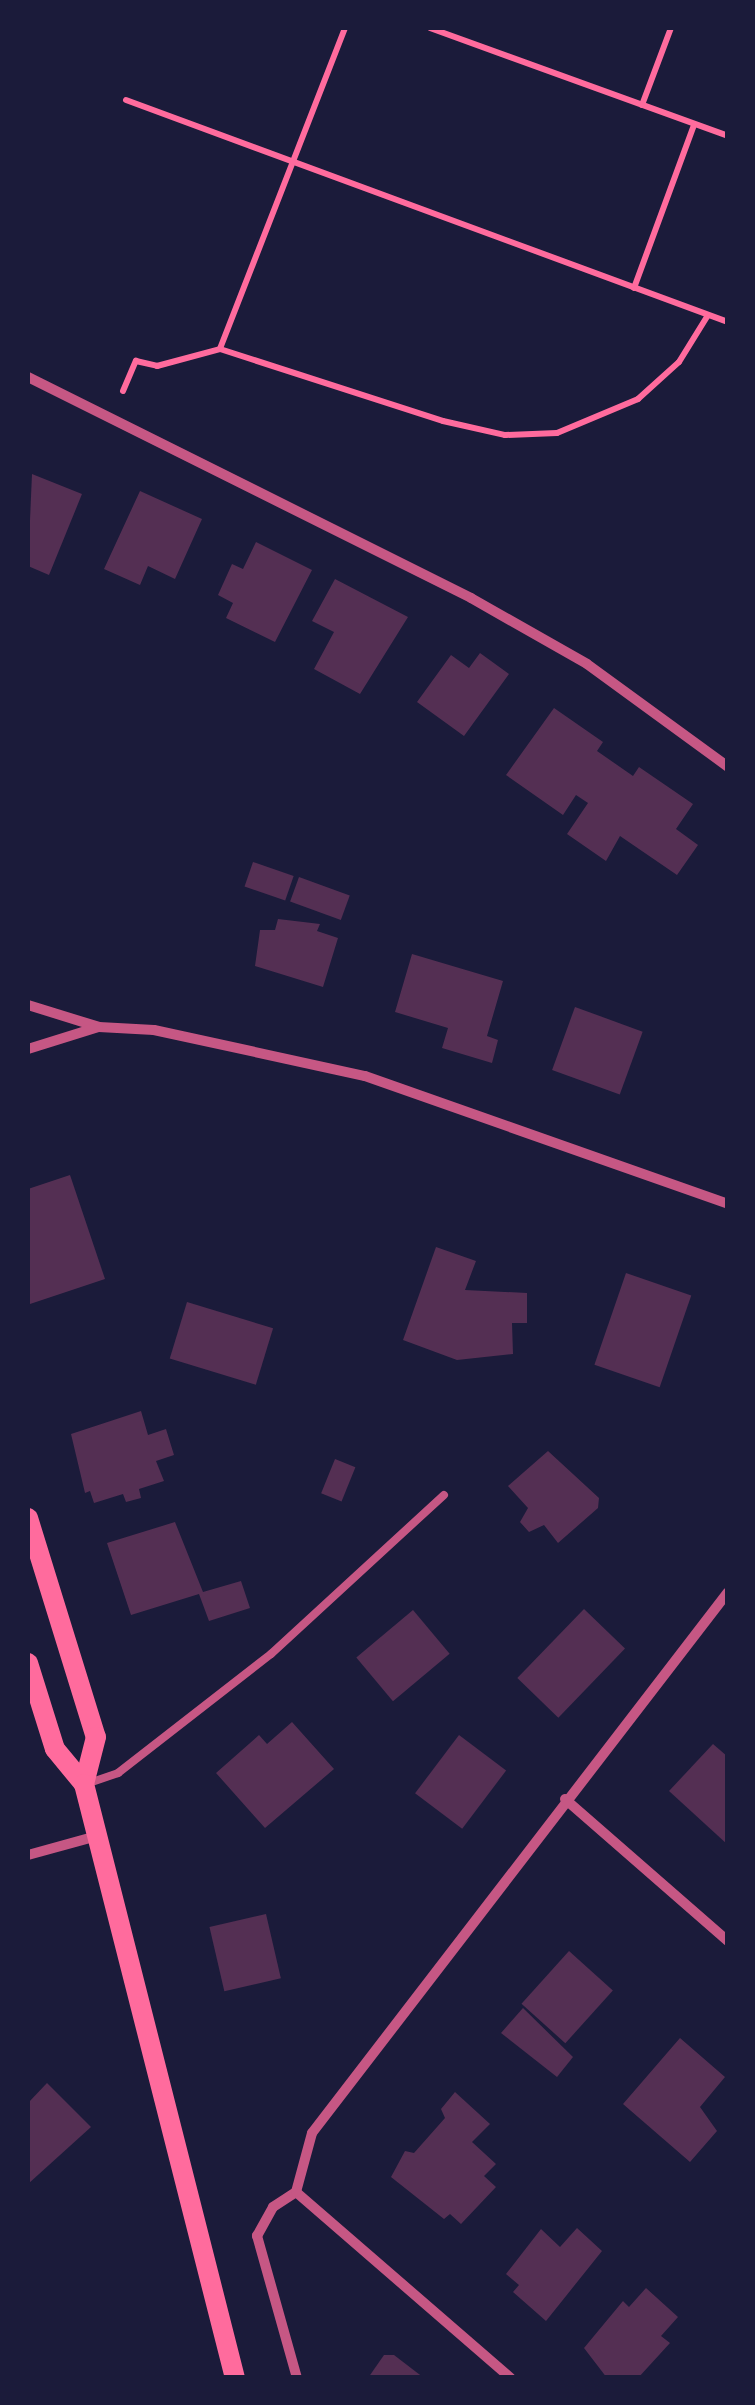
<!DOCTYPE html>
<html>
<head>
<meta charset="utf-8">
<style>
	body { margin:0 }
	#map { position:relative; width:755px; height:2405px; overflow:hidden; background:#1b1b3a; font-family:"Work Sans",sans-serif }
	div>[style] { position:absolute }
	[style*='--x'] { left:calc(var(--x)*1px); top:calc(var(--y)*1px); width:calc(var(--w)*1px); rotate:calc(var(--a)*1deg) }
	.building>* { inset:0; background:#542f53; transform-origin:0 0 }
	.path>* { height:6px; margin:-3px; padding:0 3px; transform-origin:3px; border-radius:3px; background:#ff6b9d }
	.service>* { height:8px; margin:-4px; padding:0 4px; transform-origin:4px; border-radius:4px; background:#c65784 }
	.minor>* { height:10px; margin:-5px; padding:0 5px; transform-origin:5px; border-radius:5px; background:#c65784 }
	.secondary>* { height:20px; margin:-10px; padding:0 10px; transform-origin:10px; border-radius:10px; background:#ff6b9d }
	span { translate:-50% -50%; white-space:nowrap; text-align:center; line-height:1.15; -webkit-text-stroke:8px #1b1b3a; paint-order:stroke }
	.frame { position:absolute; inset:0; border:30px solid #1b1b3a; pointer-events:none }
</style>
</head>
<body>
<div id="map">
	<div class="building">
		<i style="clip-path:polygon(32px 474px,82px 494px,49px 575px,28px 566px)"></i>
		<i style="clip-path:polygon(140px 491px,202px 519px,175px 579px,148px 566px,140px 585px,104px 569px)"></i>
		<i style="clip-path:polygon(256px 542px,312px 570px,275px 642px,226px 618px,233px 603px,218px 595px,232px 564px,243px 569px)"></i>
		<i style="clip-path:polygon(335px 579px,408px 617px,360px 694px,314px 669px,334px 632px,312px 621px)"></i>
		<i style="clip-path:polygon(480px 653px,509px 674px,464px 736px,417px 702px,451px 655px,469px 668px)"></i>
		<i style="clip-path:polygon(554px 708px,603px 742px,597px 751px,633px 776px,639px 767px,693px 804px,676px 829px,698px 845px,677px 875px,620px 836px,606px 861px,567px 834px,588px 803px,576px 795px,563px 815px,506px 775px)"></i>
		<i style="left:253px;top:862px;width:43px;height:26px;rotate:19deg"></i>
		<i style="left:299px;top:877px;width:54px;height:26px;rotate:20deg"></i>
		<i style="clip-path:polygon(278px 919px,320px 924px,317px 931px,338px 938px,323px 987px,255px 966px,260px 930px,275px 930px)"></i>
		<i style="clip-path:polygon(412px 954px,503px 981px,487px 1036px,498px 1040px,492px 1063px,442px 1048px,448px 1028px,395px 1012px)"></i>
		<i style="left:575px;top:1007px;width:72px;height:67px;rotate:20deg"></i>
		<i style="clip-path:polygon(70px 1175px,105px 1279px,30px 1304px,28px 1189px)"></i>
		<i style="clip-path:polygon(436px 1247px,476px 1261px,465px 1290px,527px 1293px,527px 1323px,512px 1323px,513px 1354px,457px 1360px,403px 1340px)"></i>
		<i style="left:626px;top:1273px;width:69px;height:97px;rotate:19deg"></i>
		<i style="left:187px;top:1302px;width:90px;height:59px;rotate:17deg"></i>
		<i style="clip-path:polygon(141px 1411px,148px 1435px,166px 1429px,174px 1455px,156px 1461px,164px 1481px,139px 1489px,141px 1498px,126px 1502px,123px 1494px,94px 1503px,90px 1491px,85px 1493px,71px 1434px)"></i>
		<i style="clip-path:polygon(548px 1451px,599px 1498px,598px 1508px,558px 1543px,544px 1525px,529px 1532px,520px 1522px,528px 1508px,508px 1486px)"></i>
		<i style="left:335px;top:1459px;width:22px;height:37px;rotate:22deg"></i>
		<i style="clip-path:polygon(175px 1522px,203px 1592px,241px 1581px,250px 1608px,209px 1621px,199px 1594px,131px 1615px,107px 1543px)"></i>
		<i style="left:584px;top:1609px;width:57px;height:96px;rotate:44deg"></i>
		<i style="left:413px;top:1610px;width:57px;height:74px;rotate:50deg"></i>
		<i style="clip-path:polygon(292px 1722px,334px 1769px,265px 1828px,216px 1773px,259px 1735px,267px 1744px)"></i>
		<i style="left:459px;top:1735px;width:59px;height:73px;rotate:37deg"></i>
		<i style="clip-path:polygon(713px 1744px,728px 1757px,728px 1845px,669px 1791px)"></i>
		<i style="left:266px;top:1914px;width:66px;height:58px;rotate:77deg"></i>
		<i style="left:569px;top:1951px;width:59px;height:71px;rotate:42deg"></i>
		<i style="clip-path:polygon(523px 2008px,573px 2057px,557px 2077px,501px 2033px)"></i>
		<i style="clip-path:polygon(680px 2038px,725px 2077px,700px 2107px,717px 2131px,690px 2162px,623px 2104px)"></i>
		<i style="clip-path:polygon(47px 2083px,91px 2127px,28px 2184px,28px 2103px)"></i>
		<i style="clip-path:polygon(455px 2092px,490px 2124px,472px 2142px,496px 2164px,484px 2176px,496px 2187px,461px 2224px,450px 2214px,444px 2219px,391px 2177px,405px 2151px,414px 2153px,445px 2118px,441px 2109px)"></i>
		<i style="clip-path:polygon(577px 2228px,602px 2251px,546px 2321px,513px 2292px,519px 2285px,506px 2274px,541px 2229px,560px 2247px)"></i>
		<i style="clip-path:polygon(646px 2288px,678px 2317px,661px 2336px,670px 2343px,638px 2378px,607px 2378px,584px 2348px,623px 2301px,629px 2307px)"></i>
		<i style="clip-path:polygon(384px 2355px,394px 2355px,424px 2378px,368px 2378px)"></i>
	</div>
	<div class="path">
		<i style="--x:345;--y:28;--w:344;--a:111.3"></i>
		<i style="--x:220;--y:349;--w:234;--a:17.9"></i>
		<i style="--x:443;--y:421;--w:64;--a:12.7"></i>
		<i style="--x:505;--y:435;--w:52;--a:-2.2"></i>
		<i style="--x:557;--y:433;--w:88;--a:-22.8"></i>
		<i style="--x:638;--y:399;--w:55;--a:-42.1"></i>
		<i style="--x:679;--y:362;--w:55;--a:-58.3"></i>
		<i style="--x:430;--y:28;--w:317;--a:19.9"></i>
		<i style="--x:126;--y:100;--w:642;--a:20.24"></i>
		<i style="--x:642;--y:105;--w:82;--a:-69.4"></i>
		<i style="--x:634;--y:288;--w:174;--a:-69.8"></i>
		<i style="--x:123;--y:391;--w:33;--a:-67"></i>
		<i style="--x:136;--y:361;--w:22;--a:13"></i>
		<i style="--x:157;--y:366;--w:65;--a:-15.1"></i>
	</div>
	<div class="service">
		<i style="--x:89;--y:1783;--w:31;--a:-19"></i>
		<i style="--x:118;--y:1773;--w:194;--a:-37.9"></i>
		<i style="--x:271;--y:1654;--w:235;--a:-42.6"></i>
	</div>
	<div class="minor">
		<i style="--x:28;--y:377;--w:495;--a:26.5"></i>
		<i style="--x:471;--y:598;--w:133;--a:29.6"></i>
		<i style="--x:587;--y:664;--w:175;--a:36.1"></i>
		<i style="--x:28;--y:1005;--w:74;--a:17.2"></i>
		<i style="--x:99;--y:1027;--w:55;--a:3.1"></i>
		<i style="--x:154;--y:1030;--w:216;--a:12.3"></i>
		<i style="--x:365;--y:1076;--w:385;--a:19.4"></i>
		<i style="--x:28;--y:1049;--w:73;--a:-17.4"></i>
		<i style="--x:565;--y:1799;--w:216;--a:41.1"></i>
		<i style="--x:28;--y:1855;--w:72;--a:-15.4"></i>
		<i style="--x:296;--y:2192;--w:284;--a:40.9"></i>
		<i style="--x:297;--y:2378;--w:148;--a:-105.7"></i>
		<i style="--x:257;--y:2236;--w:33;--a:-61"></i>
		<i style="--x:273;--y:2207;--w:27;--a:-33"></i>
		<i style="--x:296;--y:2192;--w:61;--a:-74.8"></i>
		<i style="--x:312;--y:2133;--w:682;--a:-52.44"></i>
	</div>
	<div class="secondary">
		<i style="--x:28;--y:1518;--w:229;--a:72.8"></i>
		<i style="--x:96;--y:1737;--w:49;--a:104.3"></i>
		<i style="--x:28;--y:1663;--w:90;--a:72.6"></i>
		<i style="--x:55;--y:1749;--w:45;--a:50.4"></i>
		<i style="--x:84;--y:1784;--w:613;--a:75.74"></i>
	</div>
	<div class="frame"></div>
</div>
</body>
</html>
